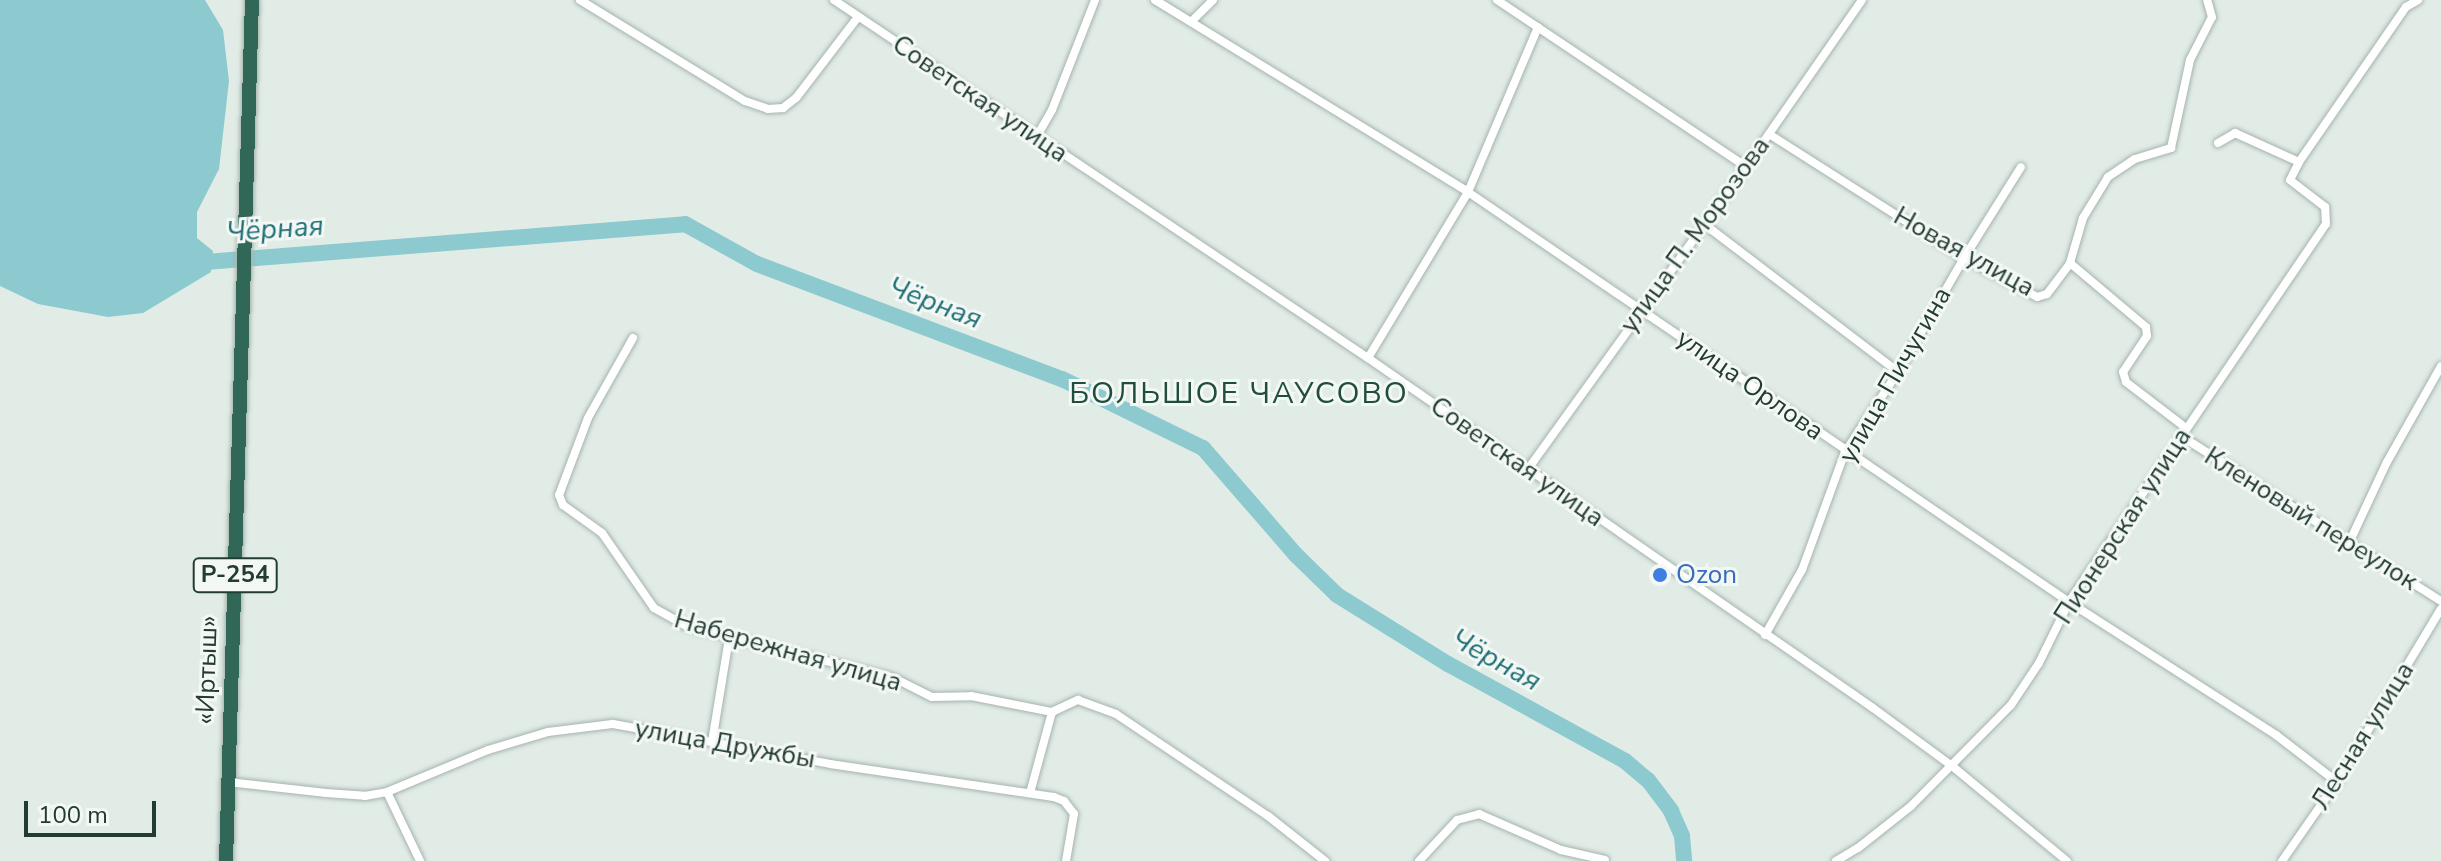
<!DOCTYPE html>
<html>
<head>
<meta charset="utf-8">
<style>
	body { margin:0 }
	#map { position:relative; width:2441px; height:861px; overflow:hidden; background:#e2ece7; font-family:"Nunito Sans",sans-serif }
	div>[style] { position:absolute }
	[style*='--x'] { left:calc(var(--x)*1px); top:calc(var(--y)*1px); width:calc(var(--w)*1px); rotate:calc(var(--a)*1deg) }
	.water>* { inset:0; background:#8ccacf }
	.river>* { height:16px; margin:-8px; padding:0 8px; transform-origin:8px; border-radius:8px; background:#8ccacf }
	.roads { filter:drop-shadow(0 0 2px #a5b4ad) drop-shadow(0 0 2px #a5b4ad) }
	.street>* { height:8px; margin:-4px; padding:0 4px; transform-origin:4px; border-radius:4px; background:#fff }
	.highway>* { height:14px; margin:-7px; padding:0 7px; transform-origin:7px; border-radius:7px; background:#306757 }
	.dots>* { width:22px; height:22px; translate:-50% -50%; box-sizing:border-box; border:4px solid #f3f8f5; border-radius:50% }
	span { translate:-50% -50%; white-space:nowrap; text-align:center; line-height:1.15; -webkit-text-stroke:6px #f3f8f5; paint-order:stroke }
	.shield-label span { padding:2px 6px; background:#f3f8f5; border:2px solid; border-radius:6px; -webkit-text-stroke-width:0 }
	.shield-label { font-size:24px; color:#233c33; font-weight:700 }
	.street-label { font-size:26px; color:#233c33 }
	.shop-label { font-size:26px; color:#366cbe }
	.left { translate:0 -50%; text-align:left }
	.water-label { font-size:28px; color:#1f6f76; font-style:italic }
	.quarter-label { font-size:30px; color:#1f4e3e; letter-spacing:2px }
	.scale { position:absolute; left:24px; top:801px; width:132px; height:36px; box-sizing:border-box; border:4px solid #233c33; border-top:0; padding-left:10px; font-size:24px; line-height:28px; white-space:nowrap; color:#233c33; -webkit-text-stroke:6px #f3f8f5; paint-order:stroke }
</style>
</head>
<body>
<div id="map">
	<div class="water">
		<i style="clip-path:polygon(0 0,205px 0,223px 30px,229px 81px,219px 169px,197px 212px,197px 238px,213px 251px,211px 272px,143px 313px,108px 317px,38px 304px,0 286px)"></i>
	</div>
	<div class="river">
		<i style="--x:193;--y:263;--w:494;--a:-4.5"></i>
		<i style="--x:685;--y:224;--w:82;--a:29.1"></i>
		<i style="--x:757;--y:264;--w:326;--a:20.7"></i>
		<i style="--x:1062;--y:379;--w:157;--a:26.1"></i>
		<i style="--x:1203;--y:448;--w:142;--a:49"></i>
		<i style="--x:1296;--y:555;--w:57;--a:44.3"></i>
		<i style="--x:1337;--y:595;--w:131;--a:31.9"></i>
		<i style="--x:1448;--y:664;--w:202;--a:28.7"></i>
		<i style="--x:1625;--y:761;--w:30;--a:40"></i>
		<i style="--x:1648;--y:780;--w:39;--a:53"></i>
		<i style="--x:1671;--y:811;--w:27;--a:66"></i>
		<i style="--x:1682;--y:836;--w:25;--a:85"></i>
	</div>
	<div class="roads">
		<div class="street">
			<i style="--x:580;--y:0;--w:193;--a:31.5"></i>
			<i style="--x:745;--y:101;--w:24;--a:19"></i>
			<i style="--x:768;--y:109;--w:15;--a:-4"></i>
			<i style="--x:783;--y:108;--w:16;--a:-38"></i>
			<i style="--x:796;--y:98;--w:102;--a:-52.6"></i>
			<i style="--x:834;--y:0;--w:643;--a:33.84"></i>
			<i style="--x:1368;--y:358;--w:614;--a:34.72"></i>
			<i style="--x:1873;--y:708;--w:98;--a:36.3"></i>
			<i style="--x:1952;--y:766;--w:149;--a:39.6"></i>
			<i style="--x:1155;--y:0;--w:367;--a:31.5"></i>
			<i style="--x:1468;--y:192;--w:728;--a:34.3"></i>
			<i style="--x:2069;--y:602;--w:246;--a:32.7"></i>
			<i style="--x:2276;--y:735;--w:77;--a:37.6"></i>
			<i style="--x:1497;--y:0;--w:300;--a:33.8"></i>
			<i style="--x:1191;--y:22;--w:31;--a:-45"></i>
			<i style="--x:1769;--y:134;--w:231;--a:32.5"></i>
			<i style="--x:1964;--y:258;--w:83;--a:28.1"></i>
			<i style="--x:2037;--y:297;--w:10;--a:-17"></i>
			<i style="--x:2047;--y:294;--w:39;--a:-53"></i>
			<i style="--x:2070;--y:263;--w:99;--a:40.1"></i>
			<i style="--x:2146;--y:327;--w:9;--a:84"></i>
			<i style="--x:2147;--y:336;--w:43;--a:123.7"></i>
			<i style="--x:2123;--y:372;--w:10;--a:73"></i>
			<i style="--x:2126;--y:382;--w:76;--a:37.5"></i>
			<i style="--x:1037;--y:136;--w:30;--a:-60"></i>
			<i style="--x:1052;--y:110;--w:118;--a:-68.6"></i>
			<i style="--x:2218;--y:143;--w:20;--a:-30"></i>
			<i style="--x:2235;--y:133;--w:70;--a:24.4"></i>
			<i style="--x:2299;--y:162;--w:188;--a:-55.4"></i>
			<i style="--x:2406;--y:7;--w:14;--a:-30"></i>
			<i style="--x:1704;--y:224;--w:244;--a:37.3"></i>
			<i style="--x:2070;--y:263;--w:47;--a:-73.9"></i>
			<i style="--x:2083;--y:218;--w:48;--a:-58.6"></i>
			<i style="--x:2108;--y:177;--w:32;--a:-34"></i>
			<i style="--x:2135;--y:159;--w:38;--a:-17"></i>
			<i style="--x:2171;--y:148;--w:90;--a:-77.8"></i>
			<i style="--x:2190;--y:60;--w:48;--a:-62.9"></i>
			<i style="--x:2212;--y:17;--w:18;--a:-106"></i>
			<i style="--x:633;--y:338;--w:92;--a:119.4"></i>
			<i style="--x:588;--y:418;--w:82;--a:110.6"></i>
			<i style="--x:559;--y:495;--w:11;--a:68"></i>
			<i style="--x:563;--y:505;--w:48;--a:35.7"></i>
			<i style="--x:602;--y:533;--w:91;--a:55.3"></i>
			<i style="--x:654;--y:608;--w:37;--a:29"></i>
			<i style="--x:686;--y:626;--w:214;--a:14"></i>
			<i style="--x:894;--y:678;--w:42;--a:26.6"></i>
			<i style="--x:932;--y:697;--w:39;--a:-1"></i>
			<i style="--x:971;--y:696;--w:83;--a:11.2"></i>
			<i style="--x:1368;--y:358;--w:194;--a:-58.9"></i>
			<i style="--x:1468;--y:192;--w:179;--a:-67"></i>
			<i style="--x:2181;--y:436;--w:308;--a:32.4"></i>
			<i style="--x:1528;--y:469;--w:372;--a:-54.2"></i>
			<i style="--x:1746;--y:167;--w:203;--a:-55.2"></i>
			<i style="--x:2349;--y:543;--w:89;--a:-64.9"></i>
			<i style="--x:2387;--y:462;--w:110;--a:-60.6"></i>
			<i style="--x:1765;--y:635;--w:75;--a:-60.4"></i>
			<i style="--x:1802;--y:570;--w:126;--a:-70"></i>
			<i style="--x:1845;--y:452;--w:96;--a:-56.5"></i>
			<i style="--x:1898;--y:372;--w:132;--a:-59.9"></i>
			<i style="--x:1964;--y:258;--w:107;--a:-57.9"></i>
			<i style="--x:1052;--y:712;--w:29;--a:-25"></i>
			<i style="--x:1078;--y:700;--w:40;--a:20.2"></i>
			<i style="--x:1116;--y:714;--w:183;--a:33.9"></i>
			<i style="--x:1268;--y:816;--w:73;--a:38.3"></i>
			<i style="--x:712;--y:742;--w:105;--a:-80.7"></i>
			<i style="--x:228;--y:782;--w:99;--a:6.4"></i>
			<i style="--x:326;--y:793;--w:39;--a:4"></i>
			<i style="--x:365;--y:796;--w:22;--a:-10"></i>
			<i style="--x:387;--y:792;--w:76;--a:64.4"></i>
			<i style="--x:387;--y:792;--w:109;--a:-22.6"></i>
			<i style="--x:488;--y:750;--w:63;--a:-16.7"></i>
			<i style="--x:548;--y:732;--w:65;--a:-7"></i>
			<i style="--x:613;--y:724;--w:221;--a:10.4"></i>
			<i style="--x:830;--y:764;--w:226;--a:8.4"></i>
			<i style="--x:1054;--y:797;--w:11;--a:22"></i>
			<i style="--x:1064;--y:801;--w:16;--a:52"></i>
			<i style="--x:1074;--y:814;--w:48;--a:99.7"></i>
			<i style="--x:1030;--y:793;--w:84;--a:-74.8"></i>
			<i style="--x:1419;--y:861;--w:56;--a:-47.2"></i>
			<i style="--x:1457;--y:820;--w:23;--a:-15"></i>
			<i style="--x:1479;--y:814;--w:90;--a:23.7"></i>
			<i style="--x:1561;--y:850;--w:45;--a:12.8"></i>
			<i style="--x:1836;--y:861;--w:26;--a:-31"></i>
			<i style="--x:1858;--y:848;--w:68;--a:-38.4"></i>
			<i style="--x:1911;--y:806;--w:142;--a:-45.3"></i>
			<i style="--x:2011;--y:705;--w:50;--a:-56.3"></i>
			<i style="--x:2039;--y:663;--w:68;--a:-63.8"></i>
			<i style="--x:2069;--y:602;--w:457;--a:-55.8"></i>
			<i style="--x:2326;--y:224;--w:17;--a:-93"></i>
			<i style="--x:2325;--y:207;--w:44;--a:-142.4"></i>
			<i style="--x:2290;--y:180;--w:20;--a:-63"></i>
			<i style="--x:2282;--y:861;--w:96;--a:-55.2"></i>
			<i style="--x:2337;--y:782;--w:202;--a:-59"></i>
		</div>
		<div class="highway">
			<i style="--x:226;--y:861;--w:861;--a:-88.27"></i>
		</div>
	</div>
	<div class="dots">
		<i style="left:1660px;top:575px;background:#3f7fe0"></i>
	</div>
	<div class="shield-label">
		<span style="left:235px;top:575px">Р-254</span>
	</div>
	<div class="street-label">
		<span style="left:980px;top:99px;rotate:34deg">Советская улица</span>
		<span style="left:1695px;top:235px;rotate:-54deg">улица П. Морозова</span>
		<span style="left:1964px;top:252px;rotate:29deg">Новая улица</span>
		<span style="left:1895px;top:375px;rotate:-60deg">улица Пичугина</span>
		<span style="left:1750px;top:385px;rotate:35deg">улица Орлова</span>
		<span style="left:1517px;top:462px;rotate:35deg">Советская улица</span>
		<span style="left:2311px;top:519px;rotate:32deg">Кленовый переулок</span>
		<span style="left:2123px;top:526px;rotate:-57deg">Пионерская улица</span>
		<span style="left:788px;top:651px;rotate:16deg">Набережная улица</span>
		<span style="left:207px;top:670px;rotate:-88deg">«Иртыш»</span>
		<span style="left:2363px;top:736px;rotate:-58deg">Лесная улица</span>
		<span style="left:725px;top:744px;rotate:10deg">улица Дружбы</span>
	</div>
	<div class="shop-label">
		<span class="left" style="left:1676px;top:575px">Ozon</span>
	</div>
	<div class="water-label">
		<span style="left:275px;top:229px;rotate:-4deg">Чёрная</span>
		<span style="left:935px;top:303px;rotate:21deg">Чёрная</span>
		<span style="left:1496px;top:660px;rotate:29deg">Чёрная</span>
	</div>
	<div class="quarter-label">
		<span style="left:1239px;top:394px">БОЛЬШОЕ ЧАУСОВО</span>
	</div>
	<div class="scale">100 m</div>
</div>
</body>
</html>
